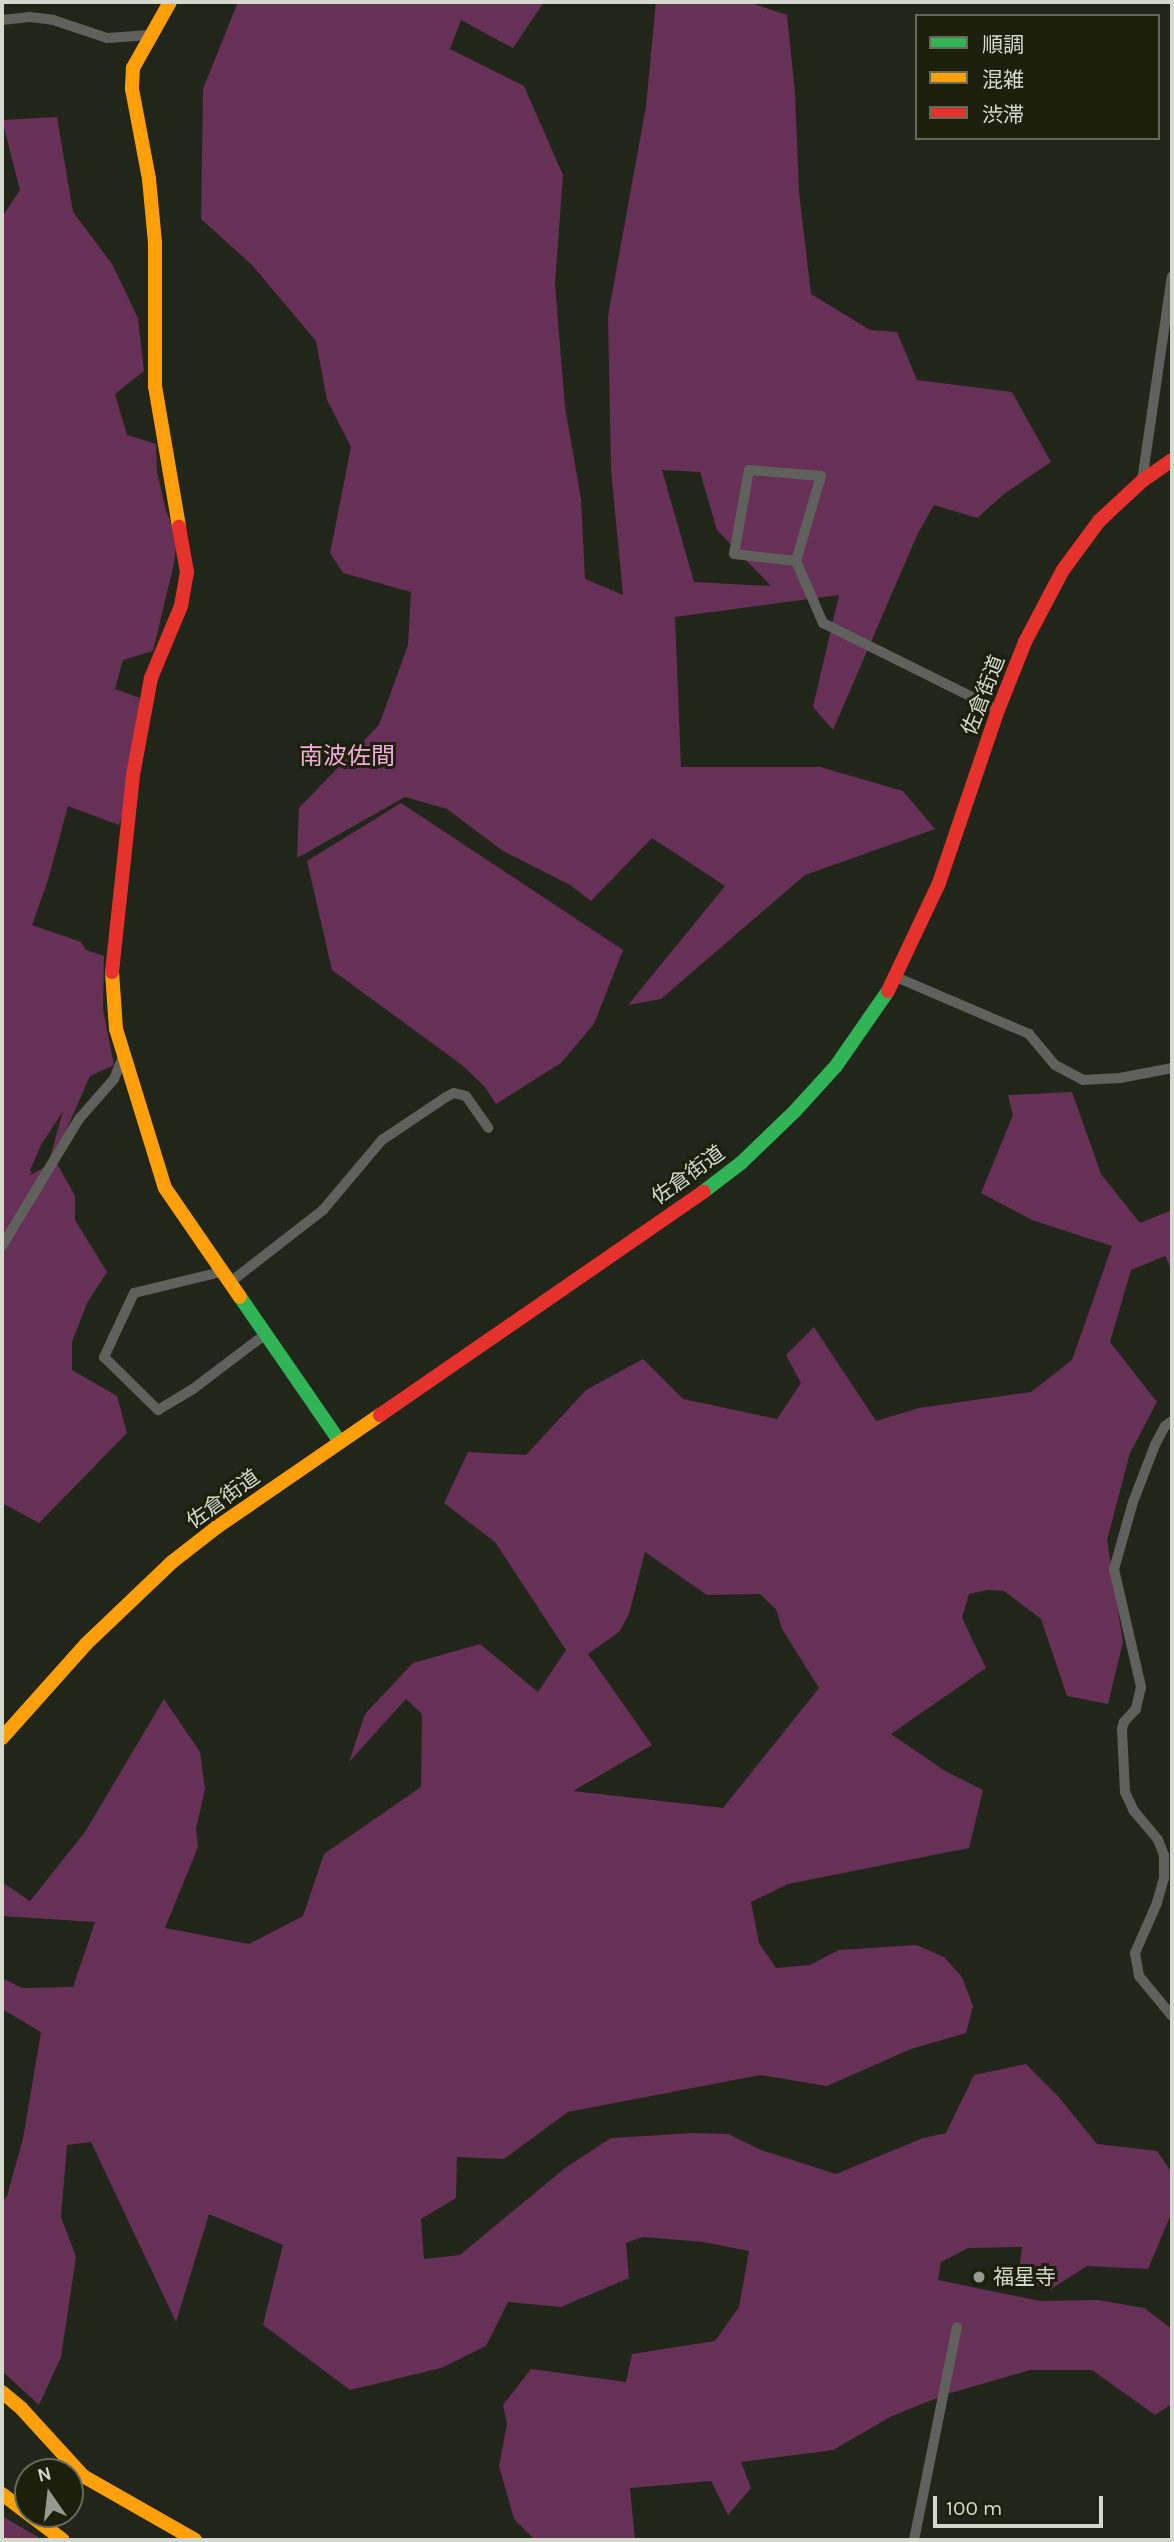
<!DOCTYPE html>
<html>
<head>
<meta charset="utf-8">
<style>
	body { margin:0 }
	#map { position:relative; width:1174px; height:2542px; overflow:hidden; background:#22251a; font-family:Karla,"Noto Sans JP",sans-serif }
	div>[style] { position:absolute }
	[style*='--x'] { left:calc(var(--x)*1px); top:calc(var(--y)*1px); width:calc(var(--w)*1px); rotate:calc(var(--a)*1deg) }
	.green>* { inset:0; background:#673057 }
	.street>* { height:10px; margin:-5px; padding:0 5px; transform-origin:5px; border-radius:5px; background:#60615c }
	.fast>* { height:14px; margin:-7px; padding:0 7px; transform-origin:7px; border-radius:7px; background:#30b455 }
	.slow>* { height:14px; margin:-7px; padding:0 7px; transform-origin:7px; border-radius:7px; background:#ff9f0a }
	.jam>* { height:14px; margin:-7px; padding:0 7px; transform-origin:7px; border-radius:7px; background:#e5322d }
	.dots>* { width:19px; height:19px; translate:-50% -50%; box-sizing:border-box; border:4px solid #1b1f0c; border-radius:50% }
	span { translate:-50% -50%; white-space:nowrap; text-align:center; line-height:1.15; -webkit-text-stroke:6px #1b1f0c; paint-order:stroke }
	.street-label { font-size:21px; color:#d5d9cd }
	.poi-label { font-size:21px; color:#d5d9cd }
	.left { translate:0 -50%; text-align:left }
	.quarter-label { font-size:24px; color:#f0abda }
	.frame { position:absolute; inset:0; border:4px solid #d5d9cd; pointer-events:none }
	.legend { position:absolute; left:915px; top:14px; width:245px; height:126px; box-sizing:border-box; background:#1b1f0c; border:2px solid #656959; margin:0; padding:9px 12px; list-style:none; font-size:21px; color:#d5d9cd }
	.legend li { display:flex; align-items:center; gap:14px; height:35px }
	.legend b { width:35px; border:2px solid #656959 }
	.north { position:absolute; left:14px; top:2458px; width:70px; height:70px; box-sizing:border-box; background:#1b1f0c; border:2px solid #656959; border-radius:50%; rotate:346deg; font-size:19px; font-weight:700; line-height:28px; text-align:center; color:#d5d9cd }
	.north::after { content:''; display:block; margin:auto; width:24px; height:32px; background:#969a8e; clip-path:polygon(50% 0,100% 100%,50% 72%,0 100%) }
	.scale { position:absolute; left:933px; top:2496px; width:170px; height:32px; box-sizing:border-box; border:4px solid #d5d9cd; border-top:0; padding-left:9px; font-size:21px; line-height:24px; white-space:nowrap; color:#d5d9cd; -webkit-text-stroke:5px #1b1f0c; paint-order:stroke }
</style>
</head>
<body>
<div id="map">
	<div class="green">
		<i style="clip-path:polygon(evenodd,238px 2px,544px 2px,513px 48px,461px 20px,450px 49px,524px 86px,563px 175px,555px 284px,565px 407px,581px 499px,585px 579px,623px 595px,611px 470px,608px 316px,646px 106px,656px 2px,748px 2px,787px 15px,795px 93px,799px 192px,811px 294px,870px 330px,897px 332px,917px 380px,1012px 392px,1051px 462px,1004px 494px,977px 518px,934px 505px,918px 533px,833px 730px,813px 707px,839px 595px,675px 617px,681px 767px,820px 767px,903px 791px,935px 829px,805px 875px,661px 999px,628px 1005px,725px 886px,652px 838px,591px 901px,570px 885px,503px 851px,447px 809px,405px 797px,297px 858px,299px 808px,379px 725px,408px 645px,411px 592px,343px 573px,330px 553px,351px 447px,327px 400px,316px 341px,252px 265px,201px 219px,203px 89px,238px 2px,662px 470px,700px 472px,717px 530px,771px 586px,694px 582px,662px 470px)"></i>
		<i style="clip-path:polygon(evenodd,57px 117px,73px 212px,112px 264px,138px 318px,144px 371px,115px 394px,127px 435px,156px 444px,157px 472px,166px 511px,177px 537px,174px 564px,153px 651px,123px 660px,115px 689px,140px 698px,127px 799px,119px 825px,68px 806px,48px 880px,32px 925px,81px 942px,86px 950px,104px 956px,103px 1009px,114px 1065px,90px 1076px,54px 1158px,75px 1196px,75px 1220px,107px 1272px,87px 1303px,72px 1342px,72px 1370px,117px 1396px,127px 1433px,39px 1523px,2px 1503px,2px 217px,20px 190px,2px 120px,57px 117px,63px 1111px,48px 1165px,27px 1177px,32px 1173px,30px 1170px,41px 1145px,63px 1111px)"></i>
		<i style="clip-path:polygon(401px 803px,623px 950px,594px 1024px,561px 1063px,496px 1104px,485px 1087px,462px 1065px,332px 970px,307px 861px)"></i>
		<i style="clip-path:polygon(evenodd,1072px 1092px,1101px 1174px,1140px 1223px,1172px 1210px,1172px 1270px,1165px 1256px,1131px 1270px,1110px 1342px,1157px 1402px,1130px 1453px,1107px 1540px,1123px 1642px,1108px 1704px,1067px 1696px,1041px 1619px,1004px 1591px,987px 1590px,969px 1594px,962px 1618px,986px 1668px,891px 1734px,945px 1771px,983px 1790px,969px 1848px,788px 1884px,751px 1902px,759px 1943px,776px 1968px,810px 1965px,839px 1950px,916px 1945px,944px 1957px,962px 1977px,973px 2006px,966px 2033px,911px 2049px,827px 2086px,760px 2075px,568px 2112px,504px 2159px,457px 2157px,456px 2198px,421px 2219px,424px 2259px,460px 2255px,565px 2168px,611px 2138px,694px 2133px,728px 2134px,761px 2150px,836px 2174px,923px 2138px,946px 2133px,974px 2075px,1026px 2064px,1057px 2095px,1097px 2144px,1157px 2151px,1172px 2173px,1172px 2212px,1148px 2269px,1087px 2266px,1051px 2289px,1018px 2279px,1022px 2247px,968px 2248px,941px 2262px,938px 2280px,1040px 2301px,1098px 2300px,1144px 2308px,1172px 2329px,1172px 2404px,1155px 2415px,1092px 2370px,1030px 2370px,947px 2394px,892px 2416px,833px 2450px,741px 2462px,751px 2488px,728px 2515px,711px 2481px,630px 2488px,635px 2540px,535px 2540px,514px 2519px,499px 2466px,507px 2424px,503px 2405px,531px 2369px,626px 2382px,632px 2354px,715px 2341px,739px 2307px,749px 2251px,703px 2242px,643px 2237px,626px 2243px,629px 2278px,561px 2307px,508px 2302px,486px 2346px,441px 2368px,350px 2390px,263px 2325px,283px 2245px,209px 2214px,176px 2322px,91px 2142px,67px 2145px,61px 2217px,76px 2257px,61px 2357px,39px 2405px,2px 2371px,2px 2202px,7px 2196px,23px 2139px,41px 2032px,2px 2009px,2px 1978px,22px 1988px,73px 1987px,95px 1922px,2px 1916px,2px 1882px,30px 1901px,85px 1832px,164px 1699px,200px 1752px,205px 1789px,196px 1829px,198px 1847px,165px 1928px,249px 1944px,303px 1916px,324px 1854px,421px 1787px,422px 1714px,406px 1699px,349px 1762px,365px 1714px,413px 1663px,480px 1644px,538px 1692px,566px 1650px,495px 1542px,444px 1503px,468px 1452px,526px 1455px,586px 1390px,643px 1359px,683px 1399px,777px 1419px,801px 1383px,786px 1355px,814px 1327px,876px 1421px,919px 1408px,1031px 1392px,1072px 1360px,1112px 1246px,1032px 1220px,981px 1193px,1013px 1115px,1008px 1095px,1072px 1092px,645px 1552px,707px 1595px,760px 1594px,776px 1609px,782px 1629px,819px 1688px,723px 1808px,573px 1791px,652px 1745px,588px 1654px,619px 1632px,629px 1614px,645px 1552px)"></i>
		<i style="clip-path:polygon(2px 2516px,38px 2537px,41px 2540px,2px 2540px)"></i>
	</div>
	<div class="street">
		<i style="--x:2;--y:20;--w:28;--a:-6"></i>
		<i style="--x:30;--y:17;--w:23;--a:7"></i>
		<i style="--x:53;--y:20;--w:57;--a:18.4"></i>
		<i style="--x:107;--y:38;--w:43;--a:-4"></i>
		<i style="--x:749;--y:470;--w:72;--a:4.8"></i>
		<i style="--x:821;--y:476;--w:89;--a:106.4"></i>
		<i style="--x:796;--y:561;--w:62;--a:-173.6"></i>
		<i style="--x:734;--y:554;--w:85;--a:-79.9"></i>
		<i style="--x:1142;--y:481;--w:207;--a:-81.7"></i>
		<i style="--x:796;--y:561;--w:68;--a:66.5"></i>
		<i style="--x:823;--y:623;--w:195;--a:26.4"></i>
		<i style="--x:896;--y:977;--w:145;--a:23.2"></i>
		<i style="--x:1029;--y:1034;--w:40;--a:50"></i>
		<i style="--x:1055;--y:1065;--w:32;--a:28"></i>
		<i style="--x:1083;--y:1080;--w:37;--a:-3"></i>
		<i style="--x:1120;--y:1078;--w:53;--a:-10.9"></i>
		<i style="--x:2;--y:1246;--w:149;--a:-58.8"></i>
		<i style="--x:79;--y:1119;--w:53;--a:-48.8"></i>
		<i style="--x:114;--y:1079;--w:22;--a:-68"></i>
		<i style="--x:122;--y:1059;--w:5;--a:11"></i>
		<i style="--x:221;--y:1272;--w:89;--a:166.4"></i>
		<i style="--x:134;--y:1293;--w:71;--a:115.1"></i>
		<i style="--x:104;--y:1357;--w:76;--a:44.5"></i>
		<i style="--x:158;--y:1410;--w:41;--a:-31"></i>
		<i style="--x:193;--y:1389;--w:93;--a:-37.1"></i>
		<i style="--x:229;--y:1283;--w:119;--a:-37.8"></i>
		<i style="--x:323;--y:1210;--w:92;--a:-49.9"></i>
		<i style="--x:382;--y:1140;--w:77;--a:-33.9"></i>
		<i style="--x:446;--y:1097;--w:9;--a:-27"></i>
		<i style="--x:454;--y:1093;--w:12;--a:14"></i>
		<i style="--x:466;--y:1096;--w:39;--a:55"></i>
		<i style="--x:1172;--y:1421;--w:9;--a:144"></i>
		<i style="--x:1165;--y:1426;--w:21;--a:118"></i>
		<i style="--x:1155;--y:1445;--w:61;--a:111.1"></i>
		<i style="--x:1133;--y:1502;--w:70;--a:105.8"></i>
		<i style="--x:1114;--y:1569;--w:121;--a:77.1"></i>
		<i style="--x:1141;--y:1687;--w:23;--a:103"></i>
		<i style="--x:1136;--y:1709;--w:18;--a:133"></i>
		<i style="--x:1124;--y:1722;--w:7;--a:106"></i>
		<i style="--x:1122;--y:1729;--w:63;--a:87.3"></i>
		<i style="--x:1125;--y:1792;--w:21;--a:65"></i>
		<i style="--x:1134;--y:1811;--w:38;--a:50"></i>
		<i style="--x:1158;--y:1840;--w:16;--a:68"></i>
		<i style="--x:1164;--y:1855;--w:23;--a:90"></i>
		<i style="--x:1164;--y:1878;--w:26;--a:106"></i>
		<i style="--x:1157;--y:1903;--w:55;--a:113.7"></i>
		<i style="--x:1135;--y:1953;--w:23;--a:80"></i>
		<i style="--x:1139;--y:1976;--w:52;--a:50.5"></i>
		<i style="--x:914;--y:2540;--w:217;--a:-78.6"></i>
	</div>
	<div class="fast">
		<i style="--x:703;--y:1192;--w:48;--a:-37.3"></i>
		<i style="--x:741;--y:1163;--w:75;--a:-43.9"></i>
		<i style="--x:795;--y:1111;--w:61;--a:-47.7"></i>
		<i style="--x:836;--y:1066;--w:91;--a:-55.3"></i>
		<i style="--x:240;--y:1297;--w:176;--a:55.4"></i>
	</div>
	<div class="slow">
		<i style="--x:170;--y:2;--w:76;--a:119.3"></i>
		<i style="--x:133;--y:68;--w:21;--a:93"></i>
		<i style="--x:132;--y:89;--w:92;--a:79.3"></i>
		<i style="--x:149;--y:179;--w:63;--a:84.6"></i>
		<i style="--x:155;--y:242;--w:144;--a:90"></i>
		<i style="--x:155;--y:386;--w:143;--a:80.3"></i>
		<i style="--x:112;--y:972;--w:57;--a:86"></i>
		<i style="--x:116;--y:1029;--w:166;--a:72.9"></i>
		<i style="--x:165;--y:1188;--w:132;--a:55.5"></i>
		<i style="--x:2;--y:1738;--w:126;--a:-48.2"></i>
		<i style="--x:86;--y:1644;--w:119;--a:-43.6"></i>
		<i style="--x:172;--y:1562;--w:57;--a:-37.9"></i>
		<i style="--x:217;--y:1527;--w:198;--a:-34.5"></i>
		<i style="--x:2;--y:2392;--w:25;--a:40"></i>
		<i style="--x:21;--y:2408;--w:92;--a:47.6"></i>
		<i style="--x:83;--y:2476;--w:129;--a:29.7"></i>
		<i style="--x:2;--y:2494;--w:76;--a:37"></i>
	</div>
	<div class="jam">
		<i style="--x:112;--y:972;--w:198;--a:-83.9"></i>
		<i style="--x:133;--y:775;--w:99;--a:-79.5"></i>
		<i style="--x:151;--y:678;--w:78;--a:-67.4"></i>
		<i style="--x:181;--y:606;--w:35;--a:-80"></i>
		<i style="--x:187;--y:572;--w:46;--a:-100.1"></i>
		<i style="--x:888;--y:991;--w:119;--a:-64.7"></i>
		<i style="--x:939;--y:883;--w:183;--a:-71.2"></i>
		<i style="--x:998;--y:710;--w:73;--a:-68.3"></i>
		<i style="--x:1025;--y:642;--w:81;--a:-62.2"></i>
		<i style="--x:1063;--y:570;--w:61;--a:-53.7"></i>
		<i style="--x:1099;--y:521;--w:59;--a:-42.9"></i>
		<i style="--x:1142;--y:481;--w:37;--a:-35"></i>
		<i style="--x:380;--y:1415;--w:393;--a:-34.6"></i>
	</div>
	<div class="dots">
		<i style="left:979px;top:2277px;background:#969a8e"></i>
	</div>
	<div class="street-label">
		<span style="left:983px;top:695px;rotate:-69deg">佐倉街道</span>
		<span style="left:688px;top:1175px;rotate:-36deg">佐倉街道</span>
		<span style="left:223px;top:1499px;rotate:-36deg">佐倉街道</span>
	</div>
	<div class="poi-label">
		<span class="left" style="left:993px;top:2277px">福星寺</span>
	</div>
	<div class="quarter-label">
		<span style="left:347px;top:757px">南波佐間</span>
	</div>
	<div class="frame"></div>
	<ul class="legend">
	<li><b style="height:9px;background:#30b455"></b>順調</li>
	<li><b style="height:9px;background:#ff9f0a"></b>混雑</li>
	<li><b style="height:9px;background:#e5322d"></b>渋滞</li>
	</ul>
	<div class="north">N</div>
	<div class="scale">100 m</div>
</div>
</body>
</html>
